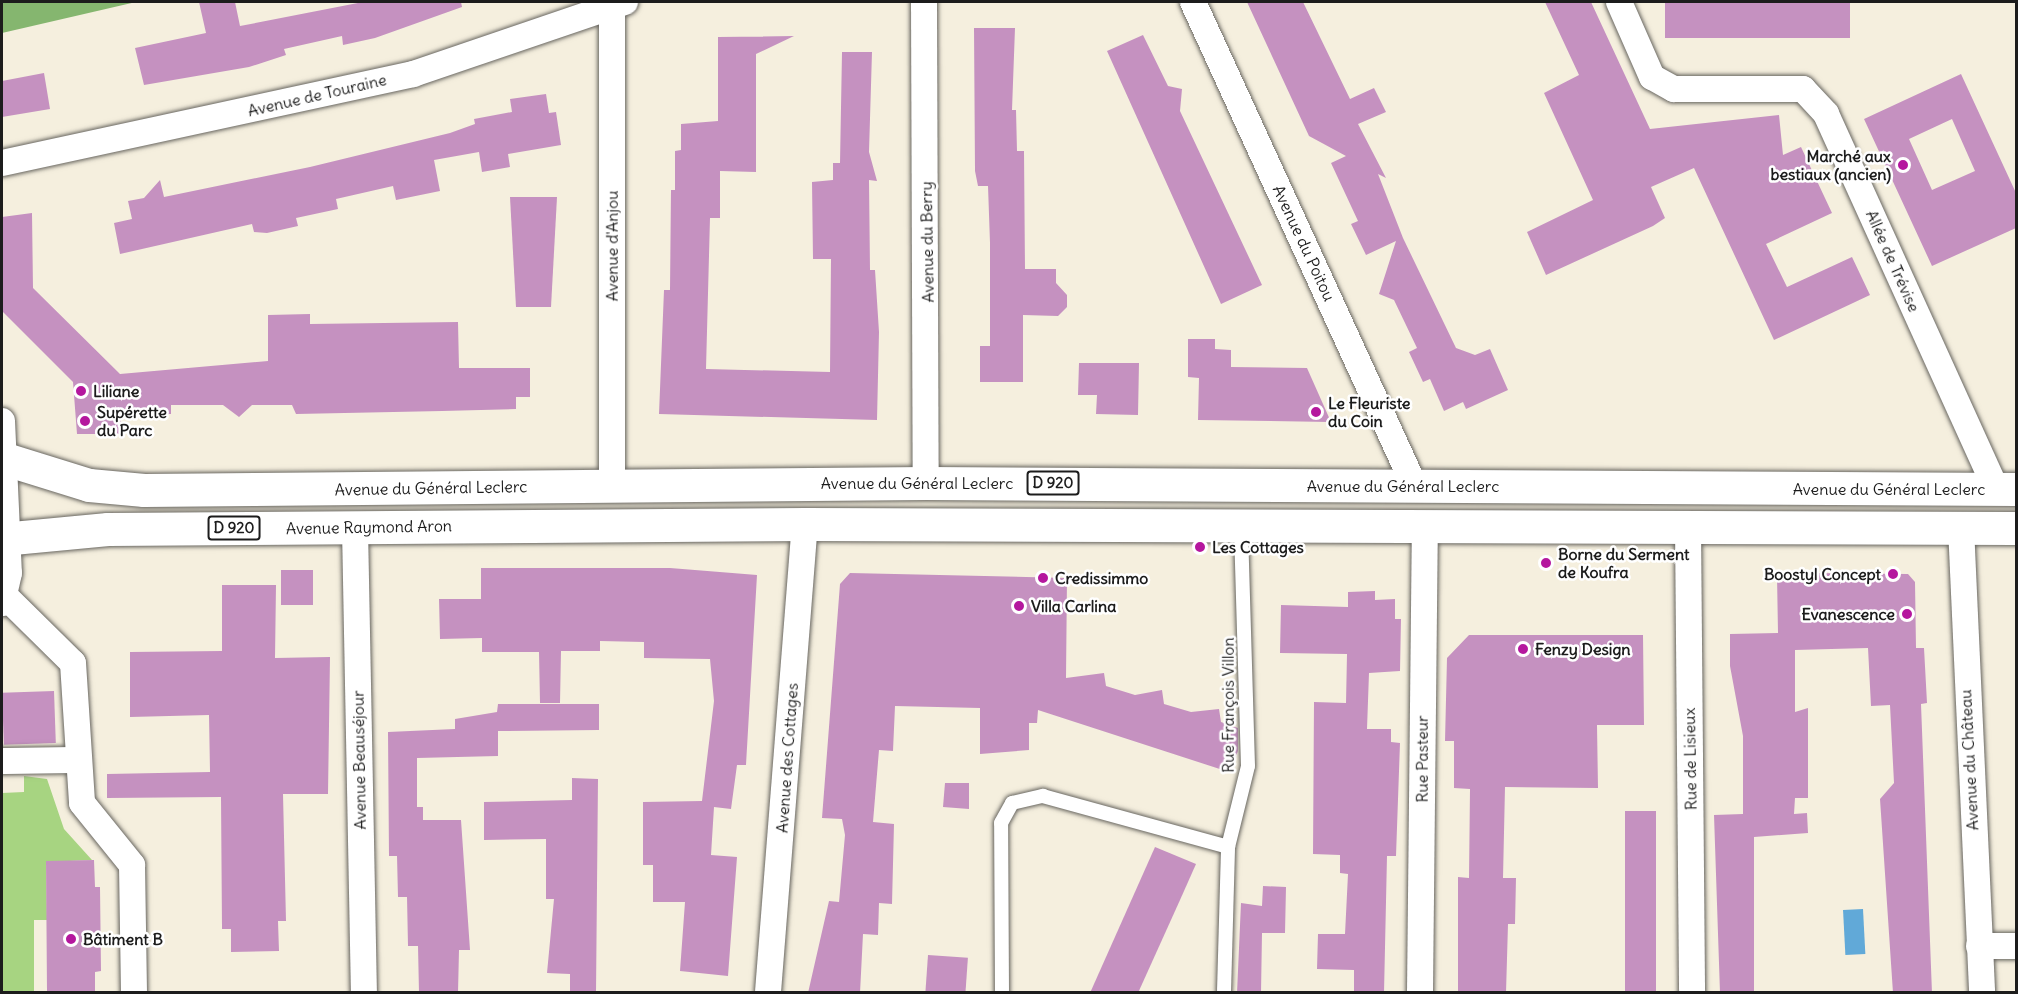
<!DOCTYPE html>
<html>
<head>
<meta charset="utf-8">
<style>
	body { margin:0 }
	#map { position:relative; width:2018px; height:994px; overflow:hidden; background:#f5efde; font-family:Delius,sans-serif }
	div>[style] { position:absolute }
	[style*='--x'] { left:calc(var(--x)*1px); top:calc(var(--y)*1px); width:calc(var(--w)*1px); rotate:calc(var(--a)*1deg) }
	.green>* { inset:0; background:#a7d481 }
	.forest>* { inset:0; background:#85b66f }
	.water>* { inset:0; background:#61a9d8; transform-origin:0 0 }
	.building>* { inset:0; background:#c591c0; transform-origin:0 0 }
	.roads { filter:drop-shadow(0 0 2px #686660) drop-shadow(0 0 2px #686660) }
	.service>* { height:14px; margin:-7px; padding:0 7px; transform-origin:7px; border-radius:7px; background:#fff }
	.minor>* { height:26px; margin:-13px; padding:0 13px; transform-origin:13px; border-radius:13px; background:#fff }
	.primary>* { height:33px; margin:-16.5px; padding:0 16.5px; transform-origin:16.5px; border-radius:16.5px; background:#fff }
	.dots>* { width:16px; height:16px; translate:-50% -50%; box-sizing:border-box; border:3px solid #fff; border-radius:50% }
	span { translate:-50% -50%; white-space:nowrap; text-align:center; line-height:1.15; -webkit-text-stroke:5px #fff; paint-order:stroke }
	.shield-label span { padding:2px 4px; background:#fff; border:2px solid; border-radius:4px; -webkit-text-stroke-width:0 }
	.shield-label { font-size:15px; color:#1c1c1c; font-weight:700 }
	.street-label { font-size:16px; color:#1c1c1c }
	.poi-label { font-size:16px; color:#1c1c1c; font-weight:700 }
	.right { translate:-100% -50%; text-align:right }
	.left { translate:0 -50%; text-align:left }
	.frame { position:absolute; inset:0; border:3px solid #1c1c1c; pointer-events:none }
</style>
</head>
<body>
<div id="map">
	<div class="green">
		<i style="clip-path:polygon(24px 776px,47px 779px,64px 829px,92px 860px,46px 862px,47px 920px,34px 920px,34px 992px,2px 992px,2px 793px,24px 792px)"></i>
	</div>
	<div class="forest">
		<i style="clip-path:polygon(2px 2px,136px 2px,2px 33px)"></i>
	</div>
	<div class="water">
		<i style="left:1863px;top:909px;width:45px;height:20px;rotate:87deg"></i>
	</div>
	<div class="building">
		<i style="clip-path:polygon(199px 2px,235px 2px,240px 26px,363px 2px,461px 2px,462px 7px,375px 38px,343px 45px,342px 36px,284px 49px,286px 55px,249px 67px,144px 85px,135px 48px,206px 33px)"></i>
		<i style="clip-path:polygon(1247px 2px,1303px 2px,1350px 99px,1374px 88px,1386px 112px,1358px 124px,1386px 178px,1378px 174px,1403px 238px,1456px 348px,1475px 355px,1490px 349px,1508px 390px,1466px 409px,1463px 402px,1444px 411px,1430px 379px,1423px 382px,1409px 352px,1417px 348px,1394px 300px,1379px 294px,1396px 241px,1366px 255px,1351px 224px,1358px 221px,1331px 163px,1346px 156px,1309px 136px)"></i>
		<i style="clip-path:polygon(1545px 2px,1591px 2px,1650px 129px,1779px 115px,1783px 155px,1801px 147px,1832px 213px,1766px 244px,1787px 287px,1852px 257px,1870px 295px,1774px 340px,1694px 168px,1651px 187px,1665px 218px,1653px 226px,1546px 275px,1527px 232px,1593px 200px,1544px 93px,1579px 75px)"></i>
		<i style="left:1665px;top:2px;width:185px;height:36px"></i>
		<i style="clip-path:polygon(974px 28px,1015px 28px,1012px 110px,1016px 110px,1017px 151px,1024px 151px,1025px 269px,1056px 269px,1056px 283px,1067px 295px,1067px 307px,1058px 316px,1023px 315px,1023px 382px,980px 382px,980px 346px,990px 346px,990px 243px,988px 186px,978px 186px,975px 171px)"></i>
		<i style="clip-path:polygon(1143px 35px,1168px 86px,1182px 89px,1180px 111px,1262px 285px,1221px 304px,1107px 51px)"></i>
		<i style="clip-path:polygon(794px 36px,756px 54px,756px 172px,720px 171px,720px 218px,710px 218px,706px 369px,830px 372px,831px 259px,813px 259px,812px 182px,833px 180px,833px 163px,840px 163px,842px 52px,872px 52px,869px 152px,877px 181px,869px 180px,870px 270px,875px 270px,879px 332px,877px 420px,659px 414px,664px 290px,670px 290px,671px 190px,675px 190px,675px 151px,681px 150px,681px 124px,718px 121px,718px 37px)"></i>
		<i style="clip-path:polygon(44px 73px,50px 109px,2px 117px,2px 81px)"></i>
		<i style="clip-path:polygon(evenodd,1961px 74px,2016px 193px,2016px 228px,1932px 266px,1864px 119px,1961px 74px,1952px 119px,1975px 171px,1932px 190px,1909px 139px,1952px 119px)"></i>
		<i style="clip-path:polygon(546px 94px,549px 113px,556px 112px,561px 145px,508px 154px,510px 167px,482px 172px,479px 152px,434px 160px,440px 191px,396px 200px,393px 186px,336px 199px,338px 209px,296px 218px,298px 226px,267px 233px,254px 232px,252px 224px,120px 254px,114px 223px,132px 219px,128px 201px,144px 198px,160px 180px,164px 197px,310px 167px,450px 133px,475px 124px,474px 119px,512px 112px,510px 99px)"></i>
		<i style="clip-path:polygon(510px 197px,557px 197px,551px 307px,516px 307px)"></i>
		<i style="clip-path:polygon(32px 213px,33px 288px,120px 374px,268px 361px,268px 315px,310px 314px,310px 324px,458px 322px,459px 368px,530px 368px,530px 397px,516px 397px,516px 409px,442px 411px,296px 414px,292px 405px,252px 405px,239px 417px,223px 405px,171px 405px,171px 414px,121px 415px,120px 434px,77px 434px,73px 382px,2px 311px,2px 217px)"></i>
		<i style="clip-path:polygon(1188px 339px,1215px 339px,1215px 349px,1231px 350px,1231px 367px,1307px 368px,1331px 422px,1198px 420px,1199px 378px,1188px 377px)"></i>
		<i style="clip-path:polygon(1079px 363px,1139px 363px,1138px 415px,1096px 414px,1097px 395px,1078px 395px)"></i>
		<i style="clip-path:polygon(481px 568px,670px 568px,757px 575px,746px 765px,737px 765px,731px 809px,714px 807px,711px 855px,737px 857px,728px 976px,680px 971px,685px 902px,653px 902px,653px 865px,643px 865px,643px 802px,702px 801px,714px 701px,710px 659px,644px 658px,644px 642px,600px 641px,600px 651px,561px 651px,560px 703px,540px 703px,539px 652px,482px 652px,482px 638px,440px 639px,439px 599px,481px 599px)"></i>
		<i style="left:281px;top:570px;width:32px;height:35px"></i>
		<i style="clip-path:polygon(850px 573px,1067px 578px,1066px 678px,1104px 673px,1106px 686px,1135px 695px,1162px 690px,1164px 704px,1191px 712px,1219px 709px,1221px 722px,1238px 728px,1238px 751px,1229px 772px,1038px 710px,1037px 723px,1029px 723px,1029px 750px,980px 754px,980px 708px,895px 706px,893px 751px,879px 750px,873px 822px,894px 824px,892px 904px,879px 903px,878px 935px,863px 934px,860px 993px,808px 993px,829px 901px,839px 902px,845px 835px,842px 819px,822px 818px,840px 584px)"></i>
		<i style="clip-path:polygon(1807px 573px,1908px 574px,1915px 582px,1916px 648px,1924px 648px,1927px 703px,1921px 704px,1932px 993px,1893px 993px,1880px 799px,1894px 783px,1890px 705px,1871px 706px,1868px 648px,1795px 650px,1795px 712px,1808px 708px,1808px 798px,1795px 798px,1794px 814px,1807px 813px,1808px 833px,1754px 837px,1754px 993px,1720px 993px,1714px 815px,1743px 814px,1743px 736px,1730px 666px,1730px 634px,1778px 633px,1777px 576px)"></i>
		<i style="clip-path:polygon(222px 585px,276px 585px,275px 658px,330px 657px,328px 794px,283px 794px,286px 921px,278px 921px,279px 951px,231px 952px,231px 929px,222px 929px,221px 797px,107px 798px,107px 774px,210px 772px,209px 715px,130px 717px,130px 652px,222px 651px)"></i>
		<i style="clip-path:polygon(1375px 591px,1375px 600px,1395px 599px,1395px 619px,1401px 619px,1400px 671px,1369px 673px,1367px 729px,1391px 729px,1391px 742px,1400px 743px,1396px 856px,1387px 856px,1384px 993px,1354px 993px,1354px 970px,1317px 969px,1318px 934px,1345px 934px,1348px 874px,1340px 873px,1340px 855px,1313px 854px,1314px 702px,1346px 703px,1347px 654px,1280px 653px,1281px 605px,1348px 607px,1348px 592px)"></i>
		<i style="clip-path:polygon(1469px 635px,1643px 635px,1644px 725px,1597px 725px,1598px 788px,1505px 787px,1503px 878px,1516px 878px,1515px 924px,1508px 924px,1506px 993px,1458px 993px,1458px 877px,1469px 878px,1470px 789px,1454px 788px,1454px 741px,1445px 741px,1447px 658px)"></i>
		<i style="left:54px;top:691px;width:52px;height:52px;rotate:88deg"></i>
		<i style="clip-path:polygon(498px 704px,599px 704px,599px 730px,498px 731px,498px 756px,417px 758px,417px 807px,423px 807px,423px 820px,461px 820px,470px 950px,459px 950px,458px 993px,419px 993px,418px 946px,408px 946px,407px 897px,398px 897px,397px 856px,389px 856px,388px 732px,455px 729px,455px 719px,497px 712px)"></i>
		<i style="clip-path:polygon(572px 778px,598px 779px,596px 993px,570px 993px,570px 974px,547px 973px,554px 899px,546px 899px,546px 839px,484px 840px,484px 802px,572px 800px)"></i>
		<i style="clip-path:polygon(945px 783px,969px 783px,969px 809px,943px 807px)"></i>
		<i style="left:1625px;top:811px;width:31px;height:182px"></i>
		<i style="clip-path:polygon(1155px 847px,1196px 864px,1180px 900px,1138px 993px,1090px 993px)"></i>
		<i style="clip-path:polygon(94px 860px,95px 887px,100px 887px,101px 971px,95px 972px,95px 993px,47px 993px,46px 861px)"></i>
		<i style="clip-path:polygon(1263px 886px,1286px 887px,1285px 933px,1262px 933px,1261px 993px,1237px 993px,1241px 903px,1262px 906px)"></i>
		<i style="left:928px;top:955px;width:40px;height:38px;rotate:4deg"></i>
	</div>
	<div class="roads">
		<div class="service">
			<i style="--x:1002;--y:992;--w:169;--a:-90.3"></i>
			<i style="--x:1001;--y:823;--w:23;--a:-61"></i>
			<i style="--x:1012;--y:803;--w:32;--a:-13"></i>
			<i style="--x:1043;--y:796;--w:192;--a:15.4"></i>
			<i style="--x:1224;--y:992;--w:145;--a:-88.4"></i>
			<i style="--x:1228;--y:847;--w:83;--a:-76.1"></i>
			<i style="--x:1248;--y:766;--w:243;--a:-91.7"></i>
		</div>
		<div class="minor">
			<i style="--x:924;--y:2;--w:481;--a:89.8"></i>
			<i style="--x:1193;--y:2;--w:531;--a:65.41"></i>
			<i style="--x:1619;--y:2;--w:82;--a:66.3"></i>
			<i style="--x:1652;--y:77;--w:25;--a:29"></i>
			<i style="--x:1674;--y:89;--w:129;--a:0"></i>
			<i style="--x:1803;--y:89;--w:34;--a:47"></i>
			<i style="--x:1826;--y:114;--w:412;--a:65.6"></i>
			<i style="--x:612;--y:7;--w:479;--a:90"></i>
			<i style="--x:2;--y:163;--w:421;--a:-12.2"></i>
			<i style="--x:413;--y:74;--w:224;--a:-18.8"></i>
			<i style="--x:2;--y:421;--w:152;--a:87.4"></i>
			<i style="--x:9;--y:573;--w:31;--a:103"></i>
			<i style="--x:1688;--y:526;--w:466;--a:89.5"></i>
			<i style="--x:1961;--y:527;--w:465;--a:87.4"></i>
			<i style="--x:355;--y:528;--w:464;--a:88.9"></i>
			<i style="--x:5;--y:596;--w:95;--a:44.6"></i>
			<i style="--x:73;--y:663;--w:140;--a:86.3"></i>
			<i style="--x:82;--y:803;--w:80;--a:51.1"></i>
			<i style="--x:132;--y:865;--w:127;--a:89.1"></i>
			<i style="--x:2;--y:761;--w:75;--a:-0.8"></i>
			<i style="--x:1979;--y:946;--w:37;--a:0"></i>
			<i style="--x:768;--y:992;--w:469;--a:-85.5"></i>
			<i style="--x:1420;--y:992;--w:467;--a:-89.4"></i>
		</div>
		<div class="primary">
			<i style="--x:2;--y:458;--w:91;--a:17.2"></i>
			<i style="--x:89;--y:485;--w:55;--a:5.2"></i>
			<i style="--x:144;--y:490;--w:782;--a:-0.51"></i>
			<i style="--x:926;--y:483;--w:1090;--a:0.32"></i>
			<i style="--x:2;--y:539;--w:106;--a:-5.4"></i>
			<i style="--x:108;--y:529;--w:697;--a:-0.41"></i>
			<i style="--x:805;--y:524;--w:1211;--a:0.19"></i>
		</div>
	</div>
	<div class="dots">
		<i style="left:1903px;top:165px;background:#b5179e"></i>
		<i style="left:81px;top:391px;background:#b5179e"></i>
		<i style="left:1316px;top:412px;background:#b5179e"></i>
		<i style="left:85px;top:421px;background:#b5179e"></i>
		<i style="left:1200px;top:547px;background:#b5179e"></i>
		<i style="left:1546px;top:563px;background:#b5179e"></i>
		<i style="left:1893px;top:574px;background:#b5179e"></i>
		<i style="left:1043px;top:578px;background:#b5179e"></i>
		<i style="left:1019px;top:606px;background:#b5179e"></i>
		<i style="left:1907px;top:614px;background:#b5179e"></i>
		<i style="left:1523px;top:649px;background:#b5179e"></i>
		<i style="left:71px;top:939px;background:#b5179e"></i>
	</div>
	<div class="shield-label">
		<span style="left:1053px;top:483px">D 920</span>
		<span style="left:234px;top:528px">D 920</span>
	</div>
	<div class="street-label">
		<span style="left:317px;top:95px;rotate:-13deg">Avenue de Touraine</span>
		<span style="left:927px;top:242px;rotate:-91deg">Avenue du Berry</span>
		<span style="left:1304px;top:243px;rotate:65deg">Avenue du Poitou</span>
		<span style="left:612px;top:246px;rotate:-90deg">Avenue d'Anjou</span>
		<span style="left:1893px;top:261px;rotate:66deg">Allée de Trévise</span>
		<span style="left:917px;top:483px">Avenue du Général Leclerc</span>
		<span style="left:1403px;top:486px">Avenue du Général Leclerc</span>
		<span style="left:431px;top:488px;rotate:-1deg">Avenue du Général Leclerc</span>
		<span style="left:1889px;top:489px">Avenue du Général Leclerc</span>
		<span style="left:369px;top:527px;rotate:-1deg">Avenue Raymond Aron</span>
		<span style="left:1228px;top:705px;rotate:-90deg">Rue François Villon</span>
		<span style="left:787px;top:758px;rotate:-86deg">Avenue des Cottages</span>
		<span style="left:1422px;top:759px;rotate:-90deg">Rue Pasteur</span>
		<span style="left:1690px;top:759px;rotate:-91deg">Rue de Lisieux</span>
		<span style="left:359px;top:760px;rotate:-91deg">Avenue Beauséjour</span>
		<span style="left:1969px;top:760px;rotate:-93deg">Avenue du Château</span>
	</div>
	<div class="poi-label">
		<span class="right" style="left:1891px;top:165px">Marché aux<br>bestiaux (ancien)</span>
		<span class="left" style="left:93px;top:391px">Liliane</span>
		<span class="left" style="left:1328px;top:412px">Le Fleuriste<br>du Coin</span>
		<span class="left" style="left:97px;top:421px">Supérette<br>du Parc</span>
		<span class="left" style="left:1212px;top:547px">Les Cottages</span>
		<span class="left" style="left:1558px;top:563px">Borne du Serment<br>de Koufra</span>
		<span class="right" style="left:1881px;top:574px">Boostyl Concept</span>
		<span class="left" style="left:1055px;top:578px">Credissimmo</span>
		<span class="left" style="left:1031px;top:606px">Villa Carlina</span>
		<span class="right" style="left:1895px;top:614px">Evanescence</span>
		<span class="left" style="left:1535px;top:649px">Fenzy Design</span>
		<span class="left" style="left:83px;top:939px">Bâtiment B</span>
	</div>
	<div class="frame"></div>
</div>
</body>
</html>
